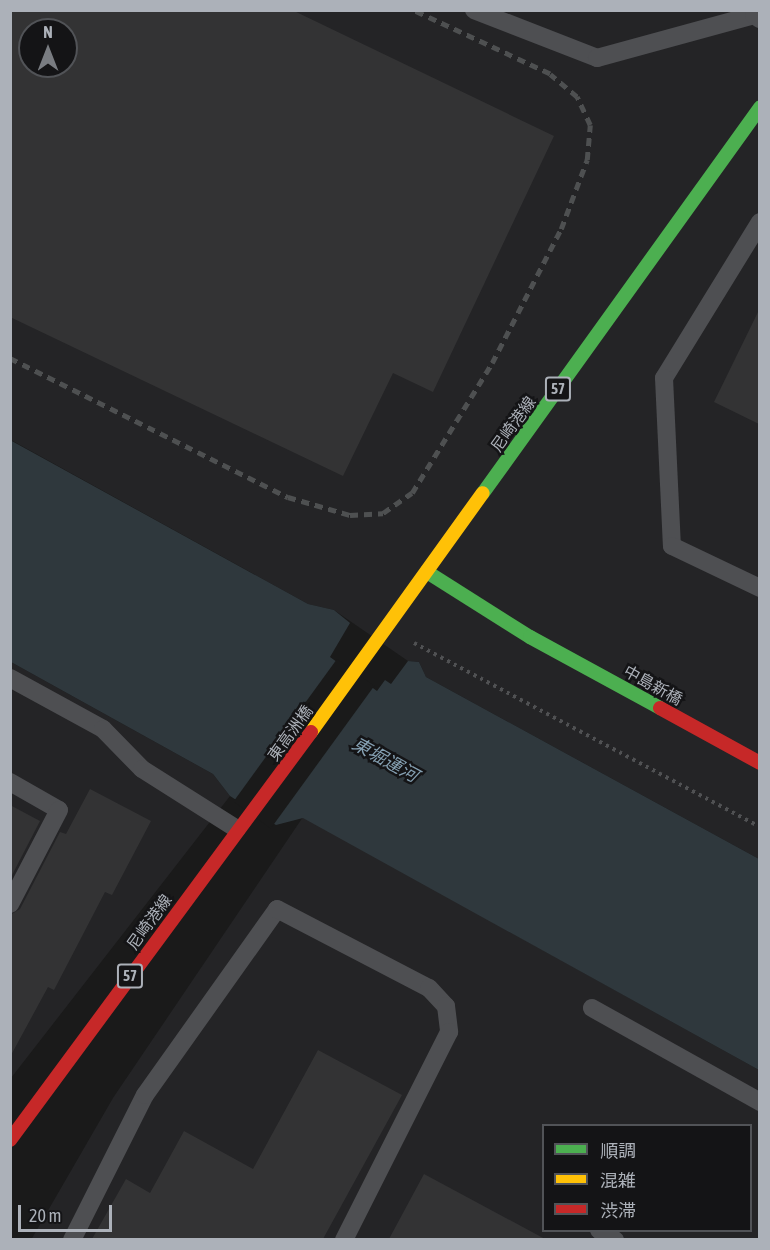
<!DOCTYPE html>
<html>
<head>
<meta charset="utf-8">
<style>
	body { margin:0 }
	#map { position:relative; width:770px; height:1250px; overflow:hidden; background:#1a1a1a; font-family:"Asap Condensed","Noto Sans JP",sans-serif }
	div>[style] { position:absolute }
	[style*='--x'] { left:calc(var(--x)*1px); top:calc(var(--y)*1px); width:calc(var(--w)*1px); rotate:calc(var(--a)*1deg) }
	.built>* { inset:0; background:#242426 }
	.water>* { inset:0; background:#2f383d }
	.pier>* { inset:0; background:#1a1a1a; transform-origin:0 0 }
	.building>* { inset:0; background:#333334 }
	.path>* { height:4px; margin-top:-2px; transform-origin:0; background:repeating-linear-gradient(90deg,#505153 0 3px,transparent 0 7.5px) }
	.lane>* { height:18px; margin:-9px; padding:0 9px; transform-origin:9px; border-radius:9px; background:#4e4f52 }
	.fast>* { height:14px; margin:-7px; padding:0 7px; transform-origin:7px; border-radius:7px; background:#4caf50 }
	.slow>* { height:14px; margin:-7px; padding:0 7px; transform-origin:7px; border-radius:7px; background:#ffc107 }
	.jam>* { height:14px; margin:-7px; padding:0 7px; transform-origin:7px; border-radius:7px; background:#c62828 }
	.rail>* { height:4.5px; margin-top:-2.25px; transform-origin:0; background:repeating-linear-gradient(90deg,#4e5051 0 8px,transparent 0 14px) }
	span { translate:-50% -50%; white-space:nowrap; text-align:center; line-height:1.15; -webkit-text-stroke:5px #141416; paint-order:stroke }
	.shield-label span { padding:2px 4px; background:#141416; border:2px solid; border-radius:4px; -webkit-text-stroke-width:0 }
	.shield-label { font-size:15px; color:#acb1b9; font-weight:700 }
	.street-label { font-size:16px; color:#acb1b9 }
	.water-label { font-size:18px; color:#85a0b2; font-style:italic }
	.frame { position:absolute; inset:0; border:12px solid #acb1b9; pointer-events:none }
	.legend { position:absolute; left:542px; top:1124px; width:210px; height:108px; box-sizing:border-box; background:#141416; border:2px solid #515357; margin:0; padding:8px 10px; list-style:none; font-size:18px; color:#acb1b9 }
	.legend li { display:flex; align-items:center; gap:12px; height:30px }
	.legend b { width:30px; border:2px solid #515357 }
	.north { position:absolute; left:18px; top:18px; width:60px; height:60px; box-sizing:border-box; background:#141416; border:2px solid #515357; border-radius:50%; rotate:0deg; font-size:16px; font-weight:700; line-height:24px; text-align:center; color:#acb1b9 }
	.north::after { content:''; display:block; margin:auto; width:21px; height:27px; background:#797c81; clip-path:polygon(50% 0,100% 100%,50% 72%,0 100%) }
	.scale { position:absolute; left:18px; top:1205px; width:94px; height:27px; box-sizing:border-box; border:3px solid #acb1b9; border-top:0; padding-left:8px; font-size:18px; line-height:21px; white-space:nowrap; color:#acb1b9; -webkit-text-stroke:4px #141416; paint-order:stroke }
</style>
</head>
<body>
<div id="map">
	<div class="built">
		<i style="clip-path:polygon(evenodd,11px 11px,759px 11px,759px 859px,426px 677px,419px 662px,408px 661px,334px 610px,308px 604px,11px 440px,11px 11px,30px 30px,66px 30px,66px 66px,30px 66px,30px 30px)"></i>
		<i style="clip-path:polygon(11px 662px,213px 774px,230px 796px,11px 1078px)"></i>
		<i style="clip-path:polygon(evenodd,303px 817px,759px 1070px,759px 1239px,31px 1240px,113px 1098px,303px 817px,544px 1126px,750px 1126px,750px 1230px,544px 1230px,544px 1126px)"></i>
	</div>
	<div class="water">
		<i style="clip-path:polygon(10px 440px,308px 604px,334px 610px,350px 623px,330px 657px,377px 691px,385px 680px,391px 684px,408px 661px,419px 662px,426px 677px,759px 859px,759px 1070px,303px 818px,276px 825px,230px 796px,213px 774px,11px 662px)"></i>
	</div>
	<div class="pier">
		<i style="left:337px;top:659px;width:46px;height:176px;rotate:36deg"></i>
	</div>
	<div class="building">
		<i style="clip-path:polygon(evenodd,10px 10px,292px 10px,554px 136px,433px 392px,393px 373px,343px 476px,10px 317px,10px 10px,30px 30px,66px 30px,66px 66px,30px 66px,30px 30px)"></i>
		<i style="clip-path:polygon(759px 310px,759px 424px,714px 402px)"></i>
		<i style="clip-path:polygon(90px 789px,151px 821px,112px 895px,105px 892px,54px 990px,48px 987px,10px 1057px,10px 915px,20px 909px,60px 832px,66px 834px)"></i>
		<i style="clip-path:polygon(10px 805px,40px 821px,10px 879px)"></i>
		<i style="clip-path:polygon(318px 1050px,402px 1095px,323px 1239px,92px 1239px,126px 1179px,150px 1193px,184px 1131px,253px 1169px)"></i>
		<i style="clip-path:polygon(424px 1174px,545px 1239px,389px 1239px)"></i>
	</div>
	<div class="path">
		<i style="--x:414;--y:643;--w:392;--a:28"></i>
	</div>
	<div class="lane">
		<i style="--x:474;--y:10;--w:132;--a:21.3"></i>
		<i style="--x:597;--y:58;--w:163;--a:-15.3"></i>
		<i style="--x:754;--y:15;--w:7;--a:34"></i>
		<i style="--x:760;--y:222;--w:183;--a:121.6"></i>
		<i style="--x:664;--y:378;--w:168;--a:87.3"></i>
		<i style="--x:672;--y:546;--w:98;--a:25.5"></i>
		<i style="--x:10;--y:678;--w:106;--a:28.7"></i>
		<i style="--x:103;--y:729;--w:56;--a:45.7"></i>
		<i style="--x:142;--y:769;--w:112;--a:32.3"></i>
		<i style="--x:10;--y:782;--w:56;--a:29.7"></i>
		<i style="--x:59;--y:810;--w:106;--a:117.5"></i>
		<i style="--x:592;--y:1008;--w:193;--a:29.2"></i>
		<i style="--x:599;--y:1230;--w:19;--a:32"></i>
		<i style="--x:72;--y:1240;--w:162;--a:-63.3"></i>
		<i style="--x:145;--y:1095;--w:228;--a:-54.6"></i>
		<i style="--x:277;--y:909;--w:171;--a:27.5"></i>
		<i style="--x:429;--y:988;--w:25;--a:47"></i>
		<i style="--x:446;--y:1006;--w:26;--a:83"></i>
		<i style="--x:449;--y:1032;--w:233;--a:116.8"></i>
	</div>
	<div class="fast">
		<i style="--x:483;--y:493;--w:475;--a:-54.3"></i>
		<i style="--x:427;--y:572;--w:122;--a:32.3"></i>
		<i style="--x:530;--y:637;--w:148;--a:28.6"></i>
	</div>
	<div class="slow">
		<i style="--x:311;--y:732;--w:294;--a:-54.3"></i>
	</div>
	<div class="jam">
		<i style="--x:660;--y:708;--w:114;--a:28.8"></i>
		<i style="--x:10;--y:1140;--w:507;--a:-53.58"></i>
	</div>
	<div class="rail">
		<i style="--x:10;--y:358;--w:311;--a:26.6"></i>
		<i style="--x:288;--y:497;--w:65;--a:16.2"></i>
		<i style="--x:350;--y:515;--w:33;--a:-3"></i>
		<i style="--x:383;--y:513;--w:35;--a:-35"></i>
		<i style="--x:412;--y:493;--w:153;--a:-58.4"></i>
		<i style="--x:492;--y:363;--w:151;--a:-62.8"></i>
		<i style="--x:561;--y:229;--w:74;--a:-69.4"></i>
		<i style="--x:587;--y:160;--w:35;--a:-85"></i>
		<i style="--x:590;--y:125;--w:31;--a:-115"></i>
		<i style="--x:577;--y:97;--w:35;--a:-140"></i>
		<i style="--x:550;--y:74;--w:151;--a:-155"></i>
	</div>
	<div class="shield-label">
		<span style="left:558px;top:389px">57</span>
		<span style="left:130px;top:976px">57</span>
	</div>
	<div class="street-label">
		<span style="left:513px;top:424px;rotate:-54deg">尼崎港線</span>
		<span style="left:653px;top:685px;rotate:29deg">中島新橋</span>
		<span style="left:290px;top:733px;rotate:-54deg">東高洲橋</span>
		<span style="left:149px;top:922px;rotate:-54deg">尼崎港線</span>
	</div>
	<div class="water-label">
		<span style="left:385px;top:760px;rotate:29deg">東堀運河</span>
	</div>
	<div class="frame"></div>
	<ul class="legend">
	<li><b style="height:8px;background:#4caf50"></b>順調</li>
	<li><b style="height:8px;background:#ffc107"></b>混雑</li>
	<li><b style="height:8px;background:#c62828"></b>渋滞</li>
	</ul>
	<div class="north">N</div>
	<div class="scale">20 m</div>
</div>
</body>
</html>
